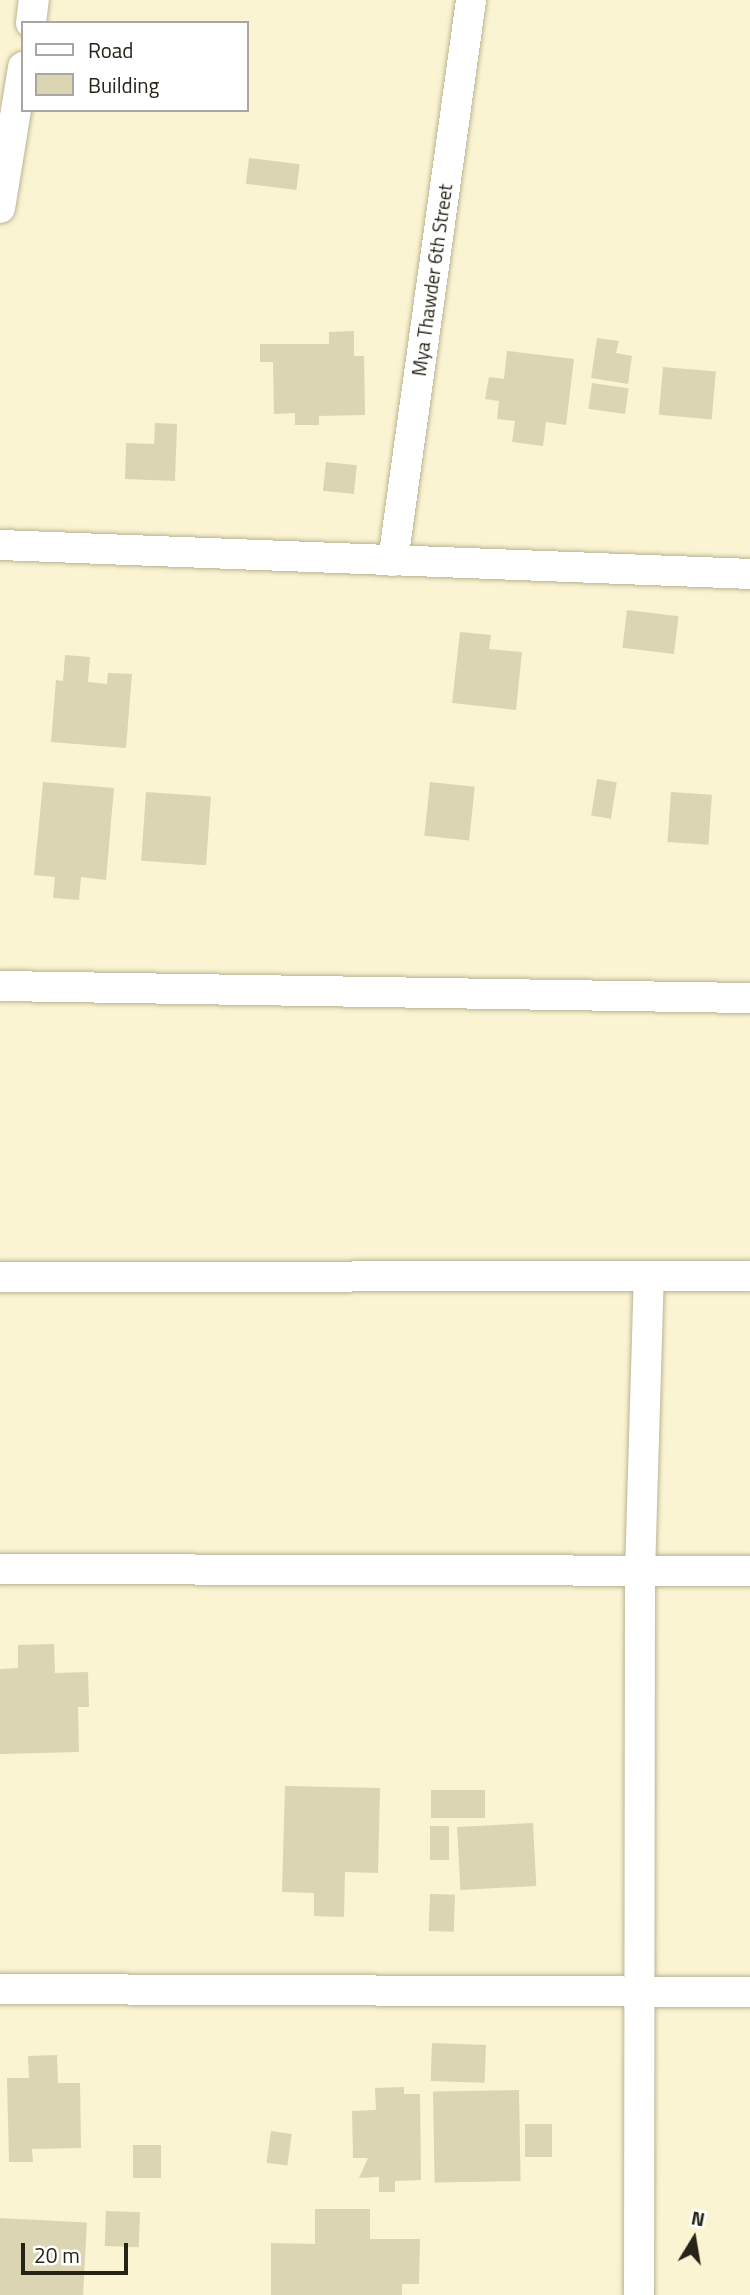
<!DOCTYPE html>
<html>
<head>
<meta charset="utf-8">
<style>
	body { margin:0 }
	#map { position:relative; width:750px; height:2295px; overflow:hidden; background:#faf4d2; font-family:"Titillium Web",sans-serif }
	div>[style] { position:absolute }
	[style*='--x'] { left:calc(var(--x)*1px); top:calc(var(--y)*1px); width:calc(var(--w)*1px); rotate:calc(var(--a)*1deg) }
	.building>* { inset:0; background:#dbd5b4; transform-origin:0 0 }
	.roads { filter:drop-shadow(0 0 2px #bab494) drop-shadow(0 0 2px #bab494) }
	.street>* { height:30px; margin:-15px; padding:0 15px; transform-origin:15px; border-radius:15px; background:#fff }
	span { translate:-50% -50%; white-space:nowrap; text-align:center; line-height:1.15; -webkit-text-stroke:7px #fff; paint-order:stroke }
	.street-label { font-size:19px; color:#262417 }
	.legend { position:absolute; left:21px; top:21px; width:228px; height:91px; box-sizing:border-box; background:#fff; border:2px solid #a8a7a2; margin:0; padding:9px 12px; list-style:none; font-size:21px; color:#262417 }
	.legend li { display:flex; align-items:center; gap:14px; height:35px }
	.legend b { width:35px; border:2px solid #a8a7a2 }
	.north { position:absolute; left:659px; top:2204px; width:70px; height:70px; -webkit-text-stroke:5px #fff; paint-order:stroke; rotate:11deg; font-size:19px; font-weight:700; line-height:28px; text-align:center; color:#262417 }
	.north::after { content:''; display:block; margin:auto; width:24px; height:32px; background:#262417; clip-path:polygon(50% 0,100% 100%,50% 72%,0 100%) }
	.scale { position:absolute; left:21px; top:2243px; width:107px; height:32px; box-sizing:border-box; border:4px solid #262417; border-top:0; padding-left:9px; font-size:21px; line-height:24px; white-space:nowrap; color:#262417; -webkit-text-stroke:5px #fff; paint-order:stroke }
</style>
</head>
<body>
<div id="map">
	<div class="building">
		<i style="left:249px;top:158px;width:51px;height:26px;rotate:7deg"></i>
		<i style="clip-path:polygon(354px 331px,354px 356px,364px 356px,365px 415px,319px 416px,319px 425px,295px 425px,295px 413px,274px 414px,273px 362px,260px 362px,260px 344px,329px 344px,329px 332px)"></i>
		<i style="clip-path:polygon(597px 338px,619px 341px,616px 353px,632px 356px,628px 384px,591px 378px)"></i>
		<i style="clip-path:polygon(507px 351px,574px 359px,566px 425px,546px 422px,543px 446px,512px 442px,515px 421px,497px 419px,499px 401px,485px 399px,489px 377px,504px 379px)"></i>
		<i style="left:663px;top:367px;width:53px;height:48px;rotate:5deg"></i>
		<i style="left:592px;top:383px;width:37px;height:26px;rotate:8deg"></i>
		<i style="clip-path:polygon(155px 423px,177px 424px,175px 481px,125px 479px,126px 443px,154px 444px)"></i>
		<i style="left:326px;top:462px;width:31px;height:29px;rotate:6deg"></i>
		<i style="left:627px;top:610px;width:52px;height:38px;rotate:7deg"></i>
		<i style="clip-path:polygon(460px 632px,491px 635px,489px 649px,522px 652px,516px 710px,452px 703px)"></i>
		<i style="clip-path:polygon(65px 655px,90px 657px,88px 682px,107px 684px,108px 673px,132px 674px,126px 748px,51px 742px,56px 680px,63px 681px)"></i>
		<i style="left:597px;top:779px;width:20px;height:37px;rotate:9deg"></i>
		<i style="clip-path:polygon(43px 782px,114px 788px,106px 880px,81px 877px,79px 900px,53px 898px,55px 877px,34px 875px)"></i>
		<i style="left:430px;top:782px;width:45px;height:54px;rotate:6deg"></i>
		<i style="left:146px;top:792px;width:65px;height:69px;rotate:4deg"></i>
		<i style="left:671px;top:792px;width:41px;height:50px;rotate:4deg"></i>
		<i style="clip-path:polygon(54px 1644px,55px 1673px,88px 1672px,89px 1707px,78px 1707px,79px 1752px,0 1754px,0 1669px,18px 1668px,18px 1645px)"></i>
		<i style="clip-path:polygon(285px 1786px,380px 1788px,378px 1873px,345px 1872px,344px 1917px,314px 1916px,314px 1893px,282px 1892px)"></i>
		<i style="left:431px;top:1790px;width:54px;height:28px"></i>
		<i style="left:533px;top:1823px;width:63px;height:76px;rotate:87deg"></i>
		<i style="left:430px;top:1826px;width:19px;height:34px"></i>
		<i style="left:430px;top:1894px;width:25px;height:37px;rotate:2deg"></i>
		<i style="left:432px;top:2043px;width:54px;height:38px;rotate:2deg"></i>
		<i style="clip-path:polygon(57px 2055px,58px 2083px,80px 2083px,81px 2148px,32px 2149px,33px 2162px,9px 2162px,7px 2078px,29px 2078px,28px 2056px)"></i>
		<i style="clip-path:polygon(404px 2087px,404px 2094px,420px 2094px,421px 2180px,395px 2181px,395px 2192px,379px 2192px,379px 2177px,359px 2178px,368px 2158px,353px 2158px,352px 2111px,376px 2110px,375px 2088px)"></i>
		<i style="left:519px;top:2090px;width:91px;height:86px;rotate:89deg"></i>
		<i style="left:525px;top:2124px;width:27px;height:33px"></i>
		<i style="left:271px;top:2131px;width:21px;height:32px;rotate:8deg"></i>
		<i style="left:133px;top:2145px;width:28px;height:33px"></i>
		<i style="clip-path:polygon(315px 2209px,370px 2209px,370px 2239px,420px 2239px,419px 2284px,402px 2284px,402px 2295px,271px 2295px,271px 2243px,315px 2244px)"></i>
		<i style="left:106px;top:2211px;width:34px;height:35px;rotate:2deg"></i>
		<i style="left:0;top:2218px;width:87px;height:77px;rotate:3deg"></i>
	</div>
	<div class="roads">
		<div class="street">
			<i style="--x:31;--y:23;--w:23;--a:-83"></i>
			<i style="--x:0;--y:208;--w:143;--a:-80.7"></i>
			<i style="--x:0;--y:545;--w:751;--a:2.21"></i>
			<i style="--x:393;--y:561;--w:566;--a:-82.08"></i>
			<i style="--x:0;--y:986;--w:750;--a:0.92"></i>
			<i style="--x:0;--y:1277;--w:750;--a:-0.08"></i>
			<i style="--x:0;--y:1569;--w:750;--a:0.15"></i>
			<i style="--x:0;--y:1989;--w:750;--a:0.23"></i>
			<i style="--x:639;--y:2295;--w:722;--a:-89.92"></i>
			<i style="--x:640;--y:1573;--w:297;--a:-88.3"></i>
		</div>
	</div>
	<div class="street-label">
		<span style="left:432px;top:280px;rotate:-82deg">Mya Thawder 6th Street</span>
	</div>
	<ul class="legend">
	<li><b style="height:9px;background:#fff"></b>Road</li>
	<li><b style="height:19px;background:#dbd5b4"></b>Building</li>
	</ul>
	<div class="north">N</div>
	<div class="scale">20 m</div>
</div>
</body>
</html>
